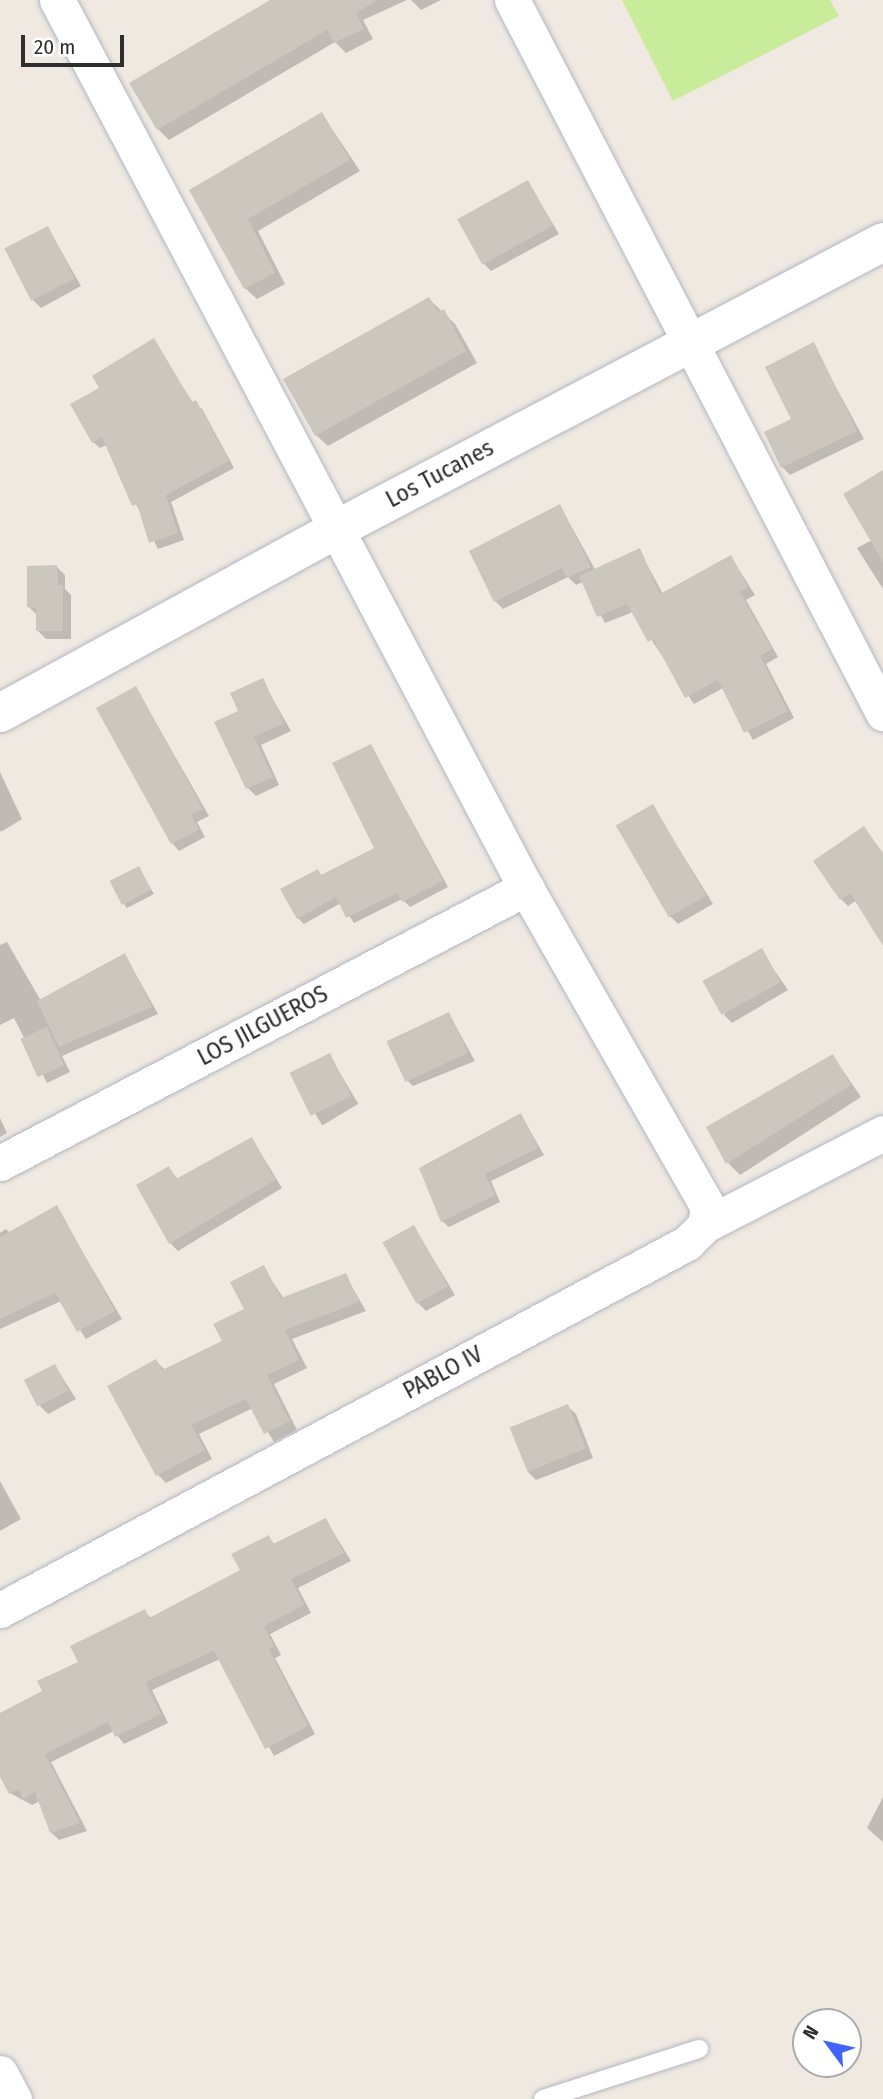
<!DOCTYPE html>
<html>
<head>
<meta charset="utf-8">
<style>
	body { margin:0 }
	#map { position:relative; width:883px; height:2099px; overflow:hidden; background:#efe9e1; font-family:"Fira Sans Condensed",sans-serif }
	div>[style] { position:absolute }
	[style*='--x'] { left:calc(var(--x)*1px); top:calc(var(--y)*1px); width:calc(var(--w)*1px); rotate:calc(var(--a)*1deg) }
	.pitch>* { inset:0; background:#c9ec9a }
	.shadow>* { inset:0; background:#0003; transform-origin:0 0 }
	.building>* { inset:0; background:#cbc7bf; transform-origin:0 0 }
	.roads { filter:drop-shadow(0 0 2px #b4b7c1) drop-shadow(0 0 2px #b4b7c1) }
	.lane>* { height:18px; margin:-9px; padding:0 9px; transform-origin:9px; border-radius:9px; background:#fff }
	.street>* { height:35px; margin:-17.5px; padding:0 17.5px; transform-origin:17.5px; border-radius:17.5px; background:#fff }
	.secondary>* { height:38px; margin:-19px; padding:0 19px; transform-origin:19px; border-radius:19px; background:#fff }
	span { translate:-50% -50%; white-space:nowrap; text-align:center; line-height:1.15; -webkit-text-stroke:7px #fff; paint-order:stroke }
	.street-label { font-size:24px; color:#2e2e2e }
	.north { position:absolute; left:792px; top:2008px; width:70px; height:70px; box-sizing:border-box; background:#fff; border:2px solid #ababab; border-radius:50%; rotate:303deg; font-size:19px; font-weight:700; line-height:28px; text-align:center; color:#2e2e2e }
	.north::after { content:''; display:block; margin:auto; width:24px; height:32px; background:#4264fb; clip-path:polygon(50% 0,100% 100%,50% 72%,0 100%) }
	.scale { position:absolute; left:21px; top:35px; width:103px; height:32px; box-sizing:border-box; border:4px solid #2e2e2e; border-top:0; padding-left:9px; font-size:21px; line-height:24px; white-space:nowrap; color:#2e2e2e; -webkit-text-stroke:5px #fff; paint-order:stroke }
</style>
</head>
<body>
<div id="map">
	<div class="pitch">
		<i style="clip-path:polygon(622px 0,830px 0,839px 16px,673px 101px)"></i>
	</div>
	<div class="shadow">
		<i style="clip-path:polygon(286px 0,407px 0,363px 20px,373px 39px,346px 53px,335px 42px,169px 140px,158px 129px)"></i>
		<i style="clip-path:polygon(411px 0,441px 0,421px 10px)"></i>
		<i style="clip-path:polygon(322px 114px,360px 171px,258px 231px,285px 284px,257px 299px,245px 288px,191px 191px)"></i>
		<i style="clip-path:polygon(528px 182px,559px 234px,491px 271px,483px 263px)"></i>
		<i style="clip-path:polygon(48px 228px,81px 286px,41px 308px,33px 300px)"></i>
		<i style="clip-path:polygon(429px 299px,455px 324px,477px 363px,328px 446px,316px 435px)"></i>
		<i style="clip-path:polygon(153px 341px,193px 403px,202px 409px,234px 468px,171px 502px,184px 540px,158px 549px,107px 445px,100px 448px,93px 442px,101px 389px)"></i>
		<i style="clip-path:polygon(813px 345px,864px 439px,790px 475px,782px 467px)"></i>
		<i style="clip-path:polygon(883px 472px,883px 589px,857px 548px,872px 540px)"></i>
		<i style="clip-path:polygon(560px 506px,596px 571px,639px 550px,663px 594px,731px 557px,755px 595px,746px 600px,778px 657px,766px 664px,794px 718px,753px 740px,723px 688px,694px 704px,633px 612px,605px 623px,583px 582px,576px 585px,568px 577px,503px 609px,495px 601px)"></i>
		<i style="clip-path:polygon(57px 567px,65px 575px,65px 589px,71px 595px,71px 639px,46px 639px,38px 631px,38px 616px,29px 607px)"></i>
		<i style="clip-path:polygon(262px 680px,291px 731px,261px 745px,279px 785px,256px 796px,248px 788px,240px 711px)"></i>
		<i style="clip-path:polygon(136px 688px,209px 816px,197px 822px,205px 837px,179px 851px,172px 843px)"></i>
		<i style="clip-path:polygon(371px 746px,448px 887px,410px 907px,402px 899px,354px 923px,341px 903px,304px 924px,298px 918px,317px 871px,323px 876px,377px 849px)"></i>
		<i style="clip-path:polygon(0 772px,22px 819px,1px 832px,0 830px)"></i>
		<i style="clip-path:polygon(653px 807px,713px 904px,678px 924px,670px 916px)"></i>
		<i style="clip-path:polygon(864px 828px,883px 853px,883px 935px,857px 900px,848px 906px,841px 899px)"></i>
		<i style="clip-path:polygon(139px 869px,154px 894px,127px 908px,124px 904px)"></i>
		<i style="clip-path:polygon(7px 942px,41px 1001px,125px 955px,158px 1014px,62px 1056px,70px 1072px,47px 1083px,14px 1018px,0 1025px,0 945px)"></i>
		<i style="clip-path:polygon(761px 951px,788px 990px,732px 1023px,724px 1015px)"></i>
		<i style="clip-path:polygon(449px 1014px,475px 1061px,413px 1086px,405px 1078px)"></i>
		<i style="left:329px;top:1055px;width:57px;height:42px;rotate:59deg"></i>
		<i style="clip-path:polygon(833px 1056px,861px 1097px,740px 1175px,728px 1163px)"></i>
		<i style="clip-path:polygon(521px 1115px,544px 1155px,491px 1181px,500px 1202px,449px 1227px,442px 1221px)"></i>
		<i style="clip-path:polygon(0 1118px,7px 1133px,0 1137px)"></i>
		<i style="clip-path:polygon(252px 1139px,282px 1188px,178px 1251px,170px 1243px,169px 1169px,179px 1180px)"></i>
		<i style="clip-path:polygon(56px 1207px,122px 1319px,86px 1339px,61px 1301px,0 1329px,0 1233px,6px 1229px,10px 1233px)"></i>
		<i style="clip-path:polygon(414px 1227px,455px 1295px,426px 1311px,418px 1303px)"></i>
		<i style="clip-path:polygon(263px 1267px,284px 1299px,345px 1275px,366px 1311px,292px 1339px,307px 1368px,274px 1384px,297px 1430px,274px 1442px,253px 1408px,199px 1434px,212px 1459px,166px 1483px,158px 1475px,156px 1361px,165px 1370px,224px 1342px,246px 1309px)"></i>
		<i style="clip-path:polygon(55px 1366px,76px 1399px,48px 1414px,40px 1406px)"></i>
		<i style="clip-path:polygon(567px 1406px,576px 1414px,593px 1458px,536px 1480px,528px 1472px)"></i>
		<i style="clip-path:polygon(0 1481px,21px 1519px,0 1531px)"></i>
		<i style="clip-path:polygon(326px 1520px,351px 1561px,298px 1588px,311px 1613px,270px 1634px,281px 1655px,275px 1658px,315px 1734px,274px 1756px,220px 1659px,152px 1690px,168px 1723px,124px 1744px,114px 1731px,51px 1762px,87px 1831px,59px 1840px,51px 1832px,40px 1801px,32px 1805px,10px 1793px,0 1774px,0 1715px,45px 1692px,144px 1611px,152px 1619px,242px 1571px,268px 1537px,275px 1545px)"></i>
		<i style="clip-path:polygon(883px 1797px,883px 1842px,867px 1828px)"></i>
	</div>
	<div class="building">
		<i style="clip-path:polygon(270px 0,377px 0,356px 13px,364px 29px,334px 43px,327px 30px,157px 130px,129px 83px)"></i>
		<i style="clip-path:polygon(322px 112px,350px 160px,248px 219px,275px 273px,244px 289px,189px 190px)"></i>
		<i style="left:528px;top:180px;width:52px;height:81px;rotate:61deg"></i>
		<i style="left:48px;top:226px;width:59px;height:49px;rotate:63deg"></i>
		<i style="clip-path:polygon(429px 297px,438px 312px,444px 309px,466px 351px,315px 436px,283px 379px)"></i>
		<i style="clip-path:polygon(154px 338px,192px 402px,196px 400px,229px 461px,166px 495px,178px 533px,149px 543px,137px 504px,132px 506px,102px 437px,92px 443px,70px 404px,99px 388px,92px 376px)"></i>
		<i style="clip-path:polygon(814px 342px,857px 431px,781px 468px,764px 432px,791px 419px,765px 367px)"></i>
		<i style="clip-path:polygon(883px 470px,883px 562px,843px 494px)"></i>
		<i style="clip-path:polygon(560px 504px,591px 567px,567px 578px,562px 568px,494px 602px,469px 551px)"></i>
		<i style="clip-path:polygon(640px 548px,660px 594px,731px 555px,748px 587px,740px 592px,772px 649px,760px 656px,788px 711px,744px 733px,718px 680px,685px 698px,653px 639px,648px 642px,627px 604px,597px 617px,579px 576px)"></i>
		<i style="clip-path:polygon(57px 565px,58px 585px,63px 585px,63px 631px,36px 631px,36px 608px,27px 607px,27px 566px)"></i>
		<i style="clip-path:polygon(263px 678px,284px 723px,254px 737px,273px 777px,246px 789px,214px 722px,238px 711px,230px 693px)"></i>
		<i style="clip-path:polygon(136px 686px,203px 809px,191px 815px,199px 830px,171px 844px,96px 708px)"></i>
		<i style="clip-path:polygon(371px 744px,443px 881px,402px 902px,397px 893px,346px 918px,336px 897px,297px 919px,280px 889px,318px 869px,321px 875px,374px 848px,332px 763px)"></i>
		<i style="left:653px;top:804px;width:106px;height:43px;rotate:60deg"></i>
		<i style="clip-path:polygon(864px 826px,883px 854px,883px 946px,850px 893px,840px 900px,813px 861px)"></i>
		<i style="left:139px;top:866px;width:27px;height:33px;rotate:63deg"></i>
		<i style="left:762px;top:948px;width:39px;height:68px;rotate:61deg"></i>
		<i style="clip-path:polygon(125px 953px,152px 1007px,59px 1047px,37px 1001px)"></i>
		<i style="left:449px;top:1012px;width:45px;height:69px;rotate:65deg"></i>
		<i style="left:47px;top:1027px;width:42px;height:29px;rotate:66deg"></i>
		<i style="left:330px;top:1053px;width:48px;height:45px;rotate:64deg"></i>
		<i style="clip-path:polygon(833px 1054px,851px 1085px,726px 1164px,706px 1127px)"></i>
		<i style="clip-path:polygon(521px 1113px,538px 1148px,485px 1174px,495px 1195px,441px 1222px,419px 1168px)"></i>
		<i style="clip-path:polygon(252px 1137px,275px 1180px,169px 1244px,136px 1185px,169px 1166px,176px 1179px)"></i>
		<i style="clip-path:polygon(57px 1205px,115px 1311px,77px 1332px,55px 1293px,0 1319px,0 1237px)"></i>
		<i style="left:414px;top:1225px;width:70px;height:36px;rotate:61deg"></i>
		<i style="clip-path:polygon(264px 1265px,281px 1298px,346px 1273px,359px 1302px,285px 1330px,299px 1360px,267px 1375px,290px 1421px,264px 1434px,246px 1399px,191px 1425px,205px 1450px,156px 1476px,107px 1386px,156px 1359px,162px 1370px,222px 1341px,213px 1324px,244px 1309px,230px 1282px)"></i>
		<i style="left:55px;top:1364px;width:30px;height:35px;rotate:63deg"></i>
		<i style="left:568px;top:1404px;width:48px;height:63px;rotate:68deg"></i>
		<i style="clip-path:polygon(326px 1518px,344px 1553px,291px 1579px,304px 1605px,264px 1626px,274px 1646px,269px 1649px,308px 1726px,265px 1749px,214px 1651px,145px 1682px,161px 1714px,115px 1737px,108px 1722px,45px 1754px,80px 1823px,50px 1833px,35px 1792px,23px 1799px,18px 1789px,9px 1794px,0 1777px,0 1713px,42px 1691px,37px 1681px,78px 1662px,70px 1646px,145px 1609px,149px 1618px,240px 1570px,231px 1554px,269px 1535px,273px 1544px)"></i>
	</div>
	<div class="roads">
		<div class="lane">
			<i style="--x:543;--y:2099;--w:164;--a:-17.8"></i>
		</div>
		<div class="street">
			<i style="--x:57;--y:0;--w:1004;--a:62.16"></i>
			<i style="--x:526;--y:888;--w:367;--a:60.3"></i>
			<i style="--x:708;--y:1207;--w:18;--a:99"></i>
			<i style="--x:512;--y:0;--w:804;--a:62.51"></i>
			<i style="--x:0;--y:1163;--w:594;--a:-27.6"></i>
			<i style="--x:0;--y:1610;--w:779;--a:-28.11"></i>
			<i style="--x:687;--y:1243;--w:25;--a:-45"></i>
			<i style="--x:705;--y:1225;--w:200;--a:-27.3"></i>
			<i style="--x:0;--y:2073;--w:30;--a:62"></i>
		</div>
		<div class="secondary">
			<i style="--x:0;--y:713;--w:382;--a:-28.6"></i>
			<i style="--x:335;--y:530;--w:619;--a:-27.72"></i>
		</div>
	</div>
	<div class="street-label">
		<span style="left:440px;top:474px;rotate:-28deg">Los Tucanes</span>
		<span style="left:263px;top:1026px;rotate:-28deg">LOS JILGUEROS</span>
		<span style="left:443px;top:1373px;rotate:-28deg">PABLO IV</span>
	</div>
	<div class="north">N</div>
	<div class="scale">20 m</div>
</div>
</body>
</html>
